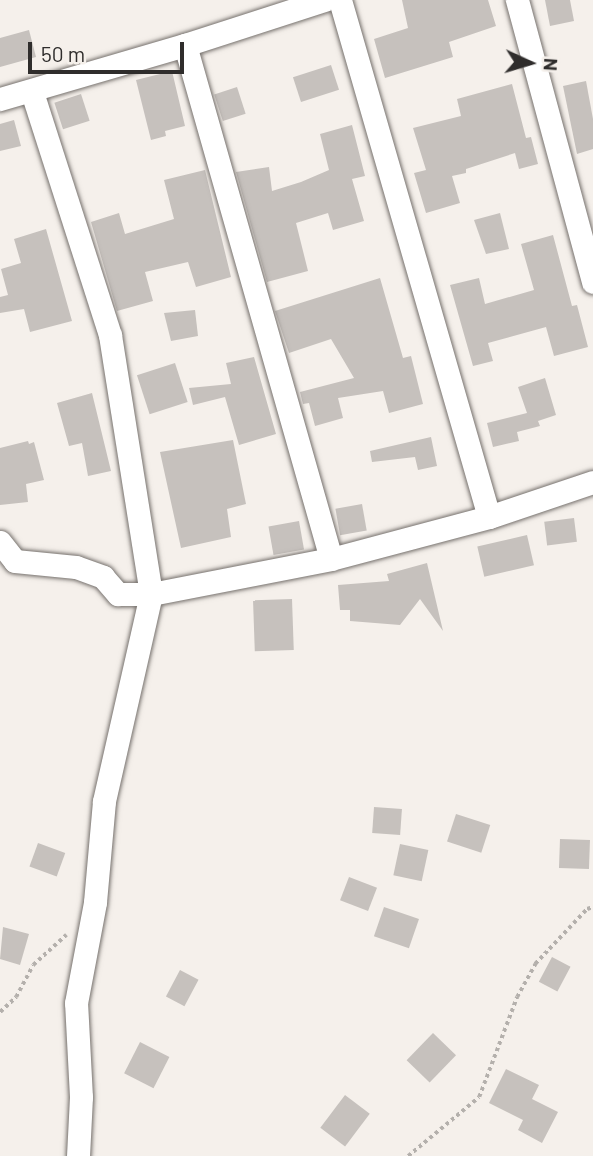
<!DOCTYPE html>
<html>
<head>
<meta charset="utf-8">
<style>
	body { margin:0 }
	#map { position:relative; width:593px; height:1156px; overflow:hidden; background:#f5f0eb; font-family:Barlow,sans-serif }
	div>[style] { position:absolute }
	[style*='--x'] { left:calc(var(--x)*1px); top:calc(var(--y)*1px); width:calc(var(--w)*1px); rotate:calc(var(--a)*1deg) }
	.building>* { inset:0; background:#c6c1bd; transform-origin:0 0 }
	.path>* { height:3.5px; margin-top:-1.75px; transform-origin:0; background:repeating-linear-gradient(90deg,#b4b0ac 0 3.5px,transparent 0 7px) }
	.roads { filter:drop-shadow(0 0 2px #76716d) drop-shadow(0 0 2px #76716d) }
	.street>* { height:23px; margin:-11.5px; padding:0 11.5px; transform-origin:11.5px; border-radius:11.5px; background:#fff }
	span { translate:-50% -50%; white-space:nowrap; text-align:center; line-height:1.15; -webkit-text-stroke:5px #f5f0eb; paint-order:stroke }
	.north { position:absolute; left:495px; top:28px; width:70px; height:70px; -webkit-text-stroke:5px #f5f0eb; paint-order:stroke; rotate:94deg; font-size:19px; font-weight:700; line-height:28px; text-align:center; color:#2f2d2c }
	.north::after { content:''; display:block; margin:auto; width:24px; height:32px; background:#2f2d2c; clip-path:polygon(50% 0,100% 100%,50% 72%,0 100%) }
	.scale { position:absolute; left:28px; top:42px; width:156px; height:32px; box-sizing:border-box; border:4px solid #2f2d2c; border-top:0; padding-left:9px; font-size:21px; line-height:24px; white-space:nowrap; color:#2f2d2c; -webkit-text-stroke:5px #f5f0eb; paint-order:stroke }
</style>
</head>
<body>
<div id="map">
	<div class="building">
		<i style="clip-path:polygon(402px 0,488px 0,496px 26px,449px 42px,453px 57px,385px 78px,374px 39px,408px 28px)"></i>
		<i style="clip-path:polygon(545px 0,570px 0,574px 21px,550px 26px)"></i>
		<i style="clip-path:polygon(29px 30px,36px 57px,0 67px,0 38px)"></i>
		<i style="left:331px;top:65px;width:26px;height:40px;rotate:72deg"></i>
		<i style="clip-path:polygon(172px 71px,185px 126px,165px 131px,166px 136px,151px 140px,136px 80px)"></i>
		<i style="clip-path:polygon(586px 81px,593px 119px,593px 149px,577px 154px,563px 86px)"></i>
		<i style="clip-path:polygon(512px 84px,526px 138px,531px 137px,538px 164px,519px 169px,515px 153px,466px 169px,466px 173px,452px 176px,460px 203px,426px 213px,414px 173px,426px 170px,413px 128px,461px 116px,457px 99px)"></i>
		<i style="left:237px;top:87px;width:28px;height:24px;rotate:72deg"></i>
		<i style="left:81px;top:94px;width:28px;height:28px;rotate:72deg"></i>
		<i style="clip-path:polygon(14px 120px,21px 146px,0 151px,0 124px)"></i>
		<i style="clip-path:polygon(352px 125px,365px 176px,352px 179px,364px 221px,333px 230px,328px 213px,296px 223px,308px 271px,267px 282px,236px 172px,269px 167px,272px 191px,301px 182px,329px 170px,320px 134px)"></i>
		<i style="clip-path:polygon(205px 170px,231px 277px,196px 287px,188px 262px,145px 272px,153px 301px,117px 311px,91px 222px,119px 213px,125px 234px,174px 219px,164px 180px)"></i>
		<i style="clip-path:polygon(500px 213px,509px 249px,486px 254px,474px 220px)"></i>
		<i style="clip-path:polygon(46px 229px,72px 321px,30px 332px,24px 309px,0 313px,0 297px,8px 295px,1px 269px,21px 263px,14px 239px)"></i>
		<i style="clip-path:polygon(553px 235px,572px 306px,577px 305px,588px 347px,554px 356px,546px 327px,488px 343px,493px 361px,473px 366px,450px 285px,479px 278px,485px 304px,534px 290px,521px 244px)"></i>
		<i style="clip-path:polygon(380px 278px,403px 358px,411px 356px,423px 404px,389px 413px,383px 391px,338px 398px,343px 418px,315px 426px,309px 403px,303px 404px,300px 392px,354px 378px,331px 339px,289px 353px,275px 311px)"></i>
		<i style="clip-path:polygon(195px 310px,198px 336px,171px 341px,164px 313px)"></i>
		<i style="clip-path:polygon(254px 357px,276px 434px,239px 445px,225px 397px,193px 405px,189px 388px,231px 384px,226px 363px)"></i>
		<i style="left:175px;top:363px;width:41px;height:40px;rotate:72deg"></i>
		<i style="clip-path:polygon(545px 378px,556px 415px,538px 421px,540px 426px,517px 432px,519px 441px,493px 447px,487px 423px,527px 413px,518px 387px)"></i>
		<i style="clip-path:polygon(92px 393px,111px 471px,88px 476px,82px 443px,69px 446px,57px 403px)"></i>
		<i style="clip-path:polygon(431px 437px,437px 466px,418px 470px,415px 457px,372px 462px,370px 451px)"></i>
		<i style="clip-path:polygon(233px 440px,246px 504px,227px 509px,231px 537px,181px 548px,160px 452px)"></i>
		<i style="clip-path:polygon(28px 441px,29px 444px,34px 442px,44px 480px,26px 484px,28px 502px,0 505px,0 448px)"></i>
		<i style="left:362px;top:504px;width:27px;height:27px;rotate:80deg"></i>
		<i style="left:574px;top:518px;width:24px;height:30px;rotate:83deg"></i>
		<i style="left:299px;top:521px;width:29px;height:31px;rotate:80deg"></i>
		<i style="left:527px;top:535px;width:31px;height:51px;rotate:77deg"></i>
		<i style="clip-path:polygon(427px 563px,443px 631px,420px 599px,400px 625px,350px 621px,350px 610px,340px 610px,338px 585px,389px 581px,387px 574px)"></i>
		<i style="left:292px;top:599px;width:51px;height:39px;rotate:88deg"></i>
		<i style="left:374px;top:807px;width:28px;height:26px;rotate:4deg"></i>
		<i style="left:456px;top:814px;width:36px;height:29px;rotate:18deg"></i>
		<i style="left:560px;top:839px;width:30px;height:29px;rotate:2deg"></i>
		<i style="left:38px;top:843px;width:29px;height:25px;rotate:20deg"></i>
		<i style="left:400px;top:844px;width:29px;height:32px;rotate:12deg"></i>
		<i style="left:349px;top:877px;width:30px;height:25px;rotate:21deg"></i>
		<i style="left:384px;top:907px;width:37px;height:31px;rotate:19deg"></i>
		<i style="clip-path:polygon(3px 927px,29px 934px,20px 965px,0 959px)"></i>
		<i style="left:552px;top:957px;width:21px;height:28px;rotate:28deg"></i>
		<i style="left:180px;top:970px;width:21px;height:30px;rotate:28deg"></i>
		<i style="left:433px;top:1033px;width:32px;height:38px;rotate:44deg"></i>
		<i style="left:140px;top:1042px;width:33px;height:35px;rotate:27deg"></i>
		<i style="clip-path:polygon(506px 1069px,539px 1085px,532px 1099px,558px 1112px,542px 1143px,518px 1130px,523px 1120px,489px 1103px)"></i>
		<i style="left:345px;top:1095px;width:31px;height:41px;rotate:37deg"></i>
	</div>
	<div class="path">
		<i style="--x:0;--y:1012;--w:22;--a:-43"></i>
		<i style="--x:16;--y:997;--w:36;--a:-62"></i>
		<i style="--x:33;--y:965;--w:45;--a:-42.3"></i>
		<i style="--x:408;--y:1156;--w:92;--a:-39.7"></i>
		<i style="--x:479;--y:1097;--w:107;--a:-69.2"></i>
		<i style="--x:517;--y:997;--w:38;--a:-61"></i>
		<i style="--x:535;--y:964;--w:76;--a:-46.6"></i>
		<i style="--x:587;--y:909;--w:6;--a:-18"></i>
	</div>
	<div class="roads">
		<div class="street">
			<i style="--x:340;--y:0;--w:538;--a:73.92"></i>
			<i style="--x:517;--y:0;--w:292;--a:74.9"></i>
			<i style="--x:185;--y:45;--w:534;--a:74.14"></i>
			<i style="--x:0;--y:99;--w:193;--a:-16.3"></i>
			<i style="--x:185;--y:45;--w:146;--a:-17.9"></i>
			<i style="--x:0;--y:542;--w:24;--a:52"></i>
			<i style="--x:15;--y:561;--w:61;--a:5.6"></i>
			<i style="--x:76;--y:567;--w:29;--a:20"></i>
			<i style="--x:103;--y:577;--w:23;--a:49"></i>
			<i style="--x:118;--y:594;--w:33;--a:0"></i>
			<i style="--x:151;--y:594;--w:262;--a:-99"></i>
			<i style="--x:110;--y:335;--w:255;--a:-107.8"></i>
			<i style="--x:78;--y:1156;--w:59;--a:-87.1"></i>
			<i style="--x:81;--y:1097;--w:94;--a:-93"></i>
			<i style="--x:76;--y:1003;--w:103;--a:-79.3"></i>
			<i style="--x:95;--y:902;--w:101;--a:-84.9"></i>
			<i style="--x:104;--y:801;--w:212;--a:-77.2"></i>
			<i style="--x:151;--y:594;--w:183;--a:-11"></i>
			<i style="--x:331;--y:559;--w:163;--a:-14.9"></i>
			<i style="--x:489;--y:517;--w:110;--a:-18.6"></i>
		</div>
	</div>
	<div class="north">N</div>
	<div class="scale">50 m</div>
</div>
</body>
</html>
